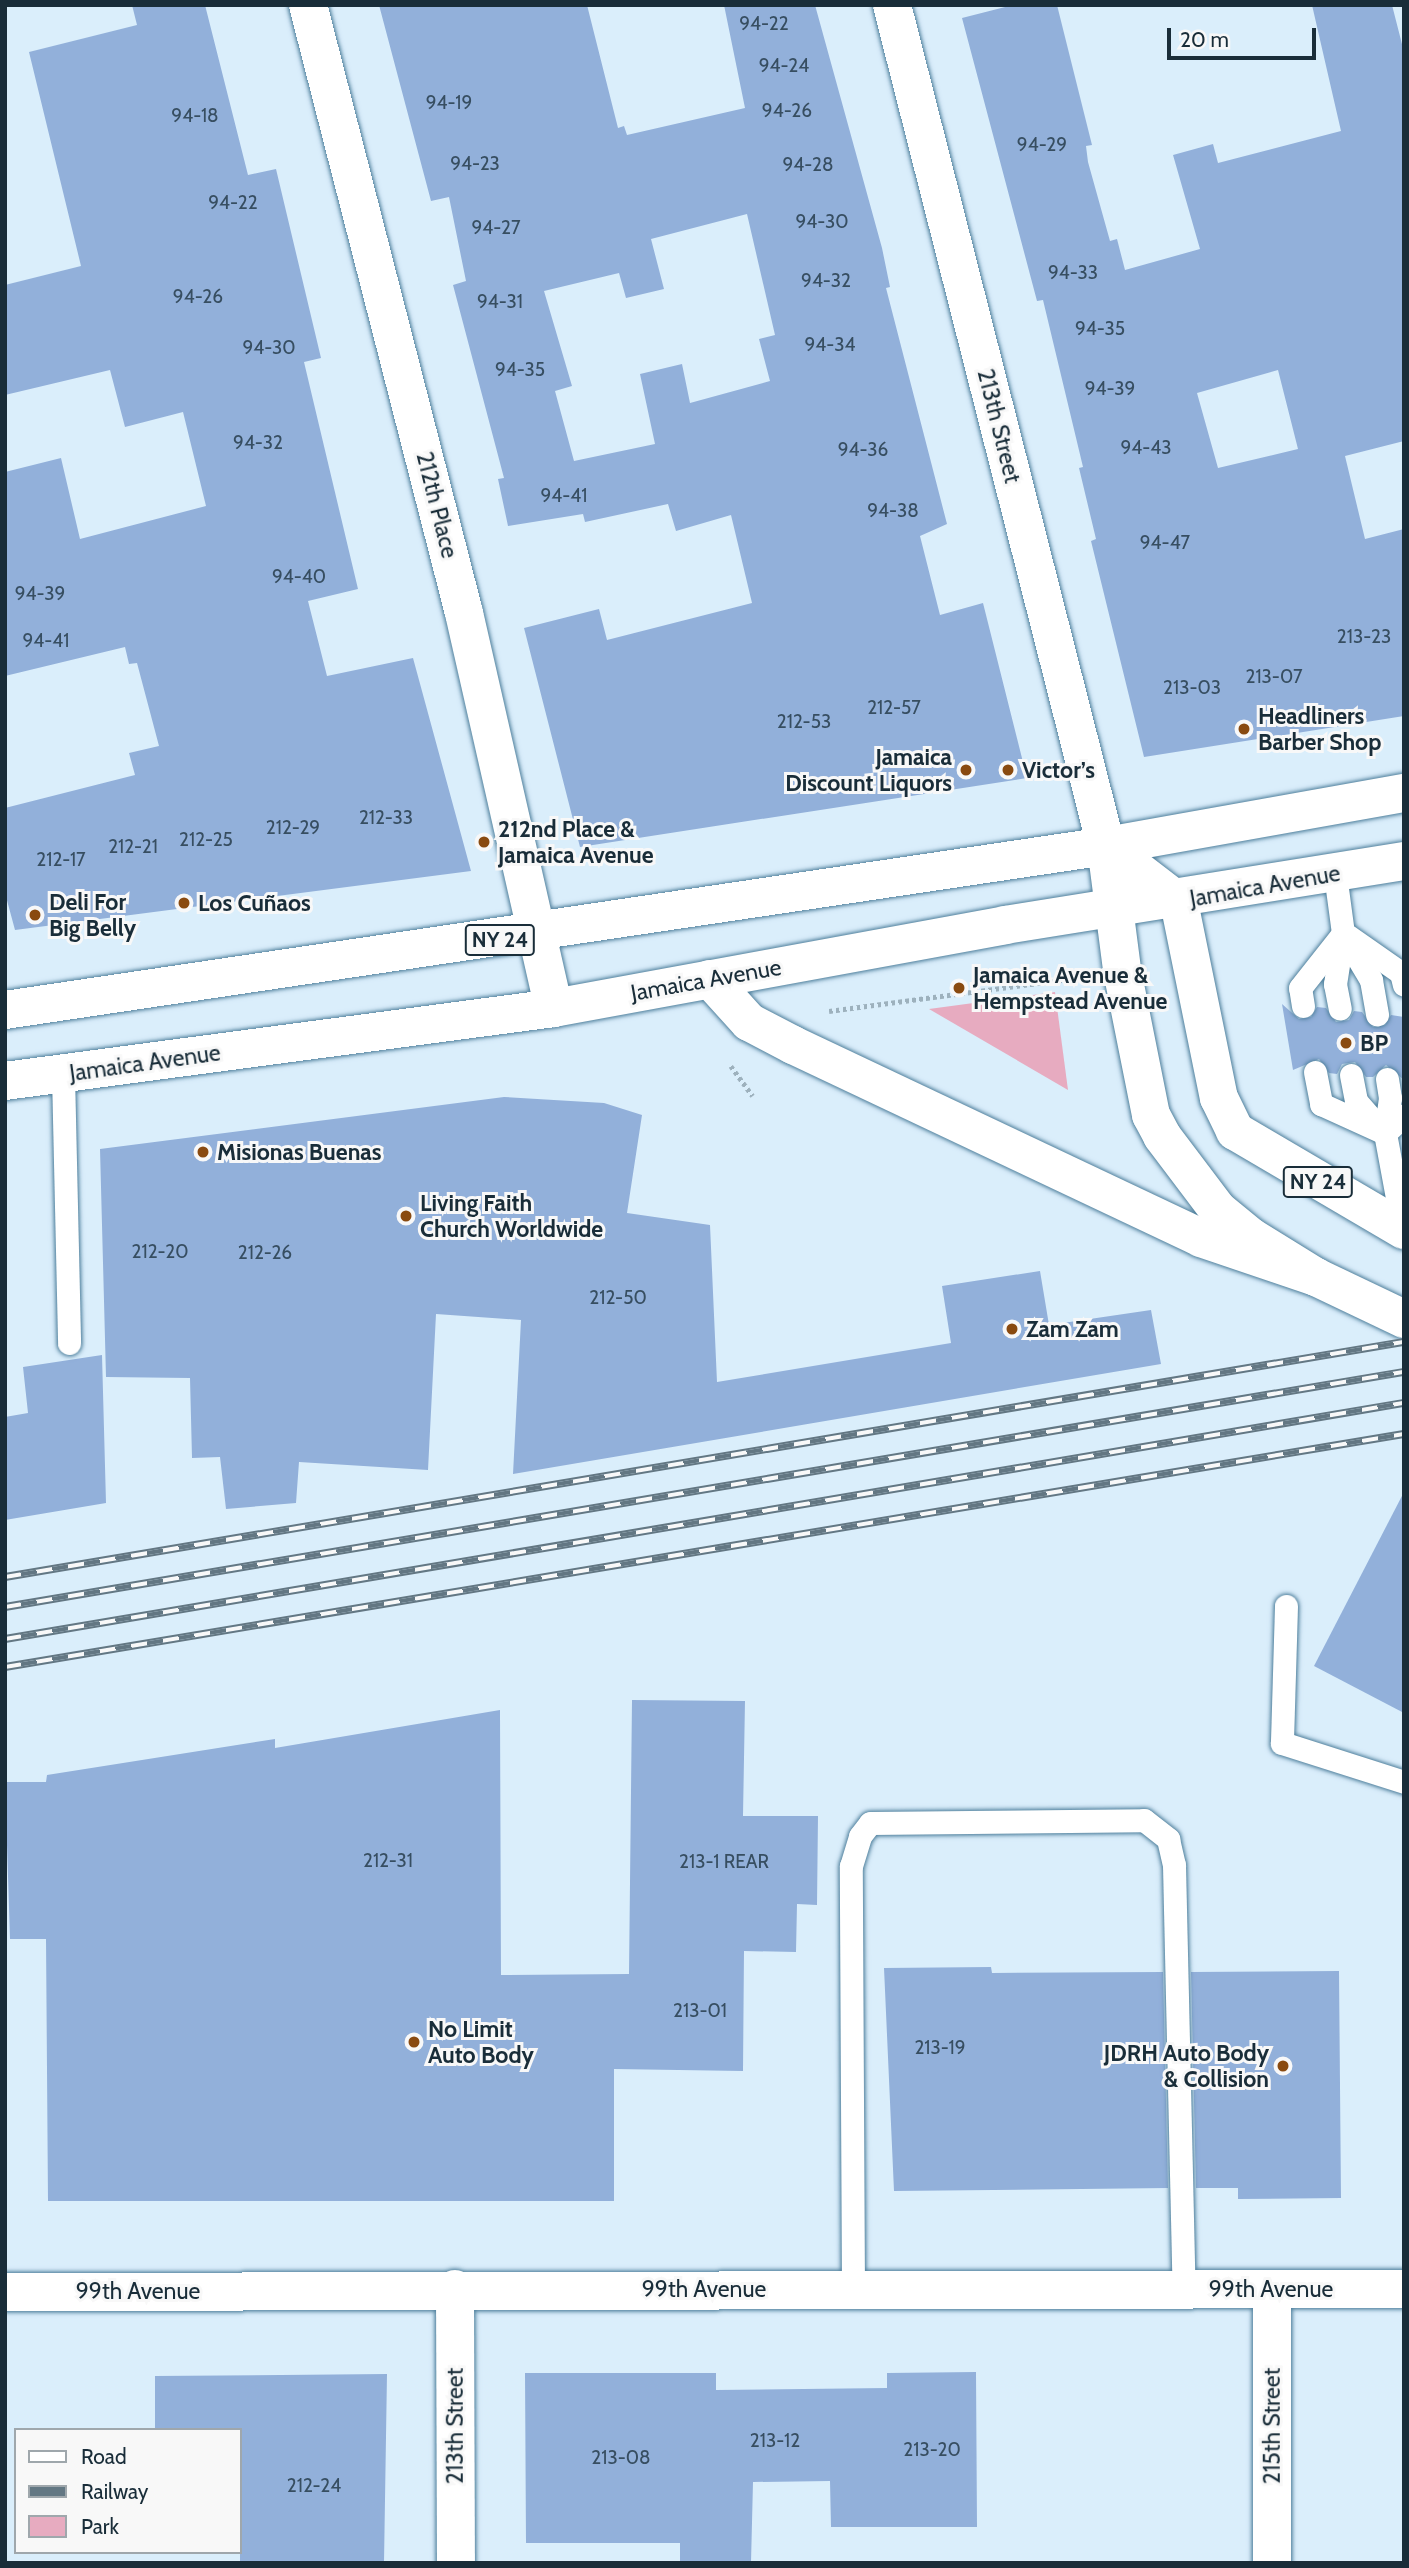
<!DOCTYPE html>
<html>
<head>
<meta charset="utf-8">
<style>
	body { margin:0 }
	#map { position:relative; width:1409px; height:2568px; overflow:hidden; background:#daeefb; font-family:Cabin,sans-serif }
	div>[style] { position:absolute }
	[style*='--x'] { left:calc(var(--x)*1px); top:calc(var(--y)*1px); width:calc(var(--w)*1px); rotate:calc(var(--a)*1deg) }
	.green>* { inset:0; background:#e7abc0 }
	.building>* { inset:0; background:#92b0da }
	.path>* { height:4.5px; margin-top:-2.25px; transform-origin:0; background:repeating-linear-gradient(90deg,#9db1bd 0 3.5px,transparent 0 7px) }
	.roads { filter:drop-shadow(0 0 2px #4e7f9c) drop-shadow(0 0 2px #4e7f9c) }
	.lane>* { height:23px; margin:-11.5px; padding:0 11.5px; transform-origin:11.5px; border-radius:11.5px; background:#fff }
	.street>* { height:38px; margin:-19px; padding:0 19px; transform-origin:19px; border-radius:19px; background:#fff }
	.primary>* { height:38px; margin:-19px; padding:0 19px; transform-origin:19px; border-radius:19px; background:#fff }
	.rail>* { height:8px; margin-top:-4px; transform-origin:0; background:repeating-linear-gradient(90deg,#f8f8f8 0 16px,#637783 0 32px); box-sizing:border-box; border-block:2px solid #637783 }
	.dots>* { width:19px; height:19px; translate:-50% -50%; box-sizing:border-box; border:4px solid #f8f8f8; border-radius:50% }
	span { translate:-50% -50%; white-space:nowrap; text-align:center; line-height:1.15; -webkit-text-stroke:6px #f8f8f8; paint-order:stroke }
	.number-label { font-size:19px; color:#374e61 }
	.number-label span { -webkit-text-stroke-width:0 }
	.shield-label span { padding:2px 5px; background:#f8f8f8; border:2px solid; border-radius:5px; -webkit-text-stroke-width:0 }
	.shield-label { font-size:21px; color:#192d39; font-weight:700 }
	.street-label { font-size:23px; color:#192d39 }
	.poi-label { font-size:23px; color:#192d39; font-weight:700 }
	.left { translate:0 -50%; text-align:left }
	.right { translate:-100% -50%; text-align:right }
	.frame { position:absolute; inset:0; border:7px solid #192d39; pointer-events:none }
	.legend { position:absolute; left:14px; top:2428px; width:228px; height:126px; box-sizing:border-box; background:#f8f8f8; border:2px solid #9fa7ac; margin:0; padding:9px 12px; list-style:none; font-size:21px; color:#192d39 }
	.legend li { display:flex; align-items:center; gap:14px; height:35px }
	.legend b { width:35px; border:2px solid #9fa7ac }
	.scale { position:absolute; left:1167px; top:28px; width:149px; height:32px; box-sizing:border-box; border:4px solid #192d39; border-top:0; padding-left:9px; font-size:21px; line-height:24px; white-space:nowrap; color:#192d39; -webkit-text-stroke:5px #f8f8f8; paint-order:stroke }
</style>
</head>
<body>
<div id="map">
	<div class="green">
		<i style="clip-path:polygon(1055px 992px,1068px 1090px,929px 1009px)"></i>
	</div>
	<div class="building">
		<i style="clip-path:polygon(132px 5px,205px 5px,248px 175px,276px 169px,321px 358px,304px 362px,358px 589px,308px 601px,327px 676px,413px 658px,471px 871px,15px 930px,5px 893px,5px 808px,135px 775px,129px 753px,159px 746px,137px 663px,129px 664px,125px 647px,5px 676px,5px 472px,61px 458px,80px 539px,206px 506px,183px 412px,125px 427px,110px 370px,5px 395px,5px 285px,81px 266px,29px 52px,137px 25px)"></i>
		<i style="clip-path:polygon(evenodd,379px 5px,587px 5px,618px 128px,624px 126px,627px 135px,745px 108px,724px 5px,815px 5px,882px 248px,890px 287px,886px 288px,947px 524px,920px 536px,940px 615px,983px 603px,1027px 778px,580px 847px,524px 628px,599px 609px,607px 640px,752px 603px,731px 515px,676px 531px,668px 504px,585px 522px,583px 514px,508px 526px,498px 479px,504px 478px,453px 285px,466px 281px,449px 197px,431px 201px,379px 5px,747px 214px,775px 335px,759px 339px,770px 381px,690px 403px,682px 364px,640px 374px,655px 444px,574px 461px,555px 391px,572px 386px,544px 291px,619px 273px,626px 298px,664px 289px,651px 239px,747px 214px)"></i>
		<i style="clip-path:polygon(evenodd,1013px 5px,1057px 5px,1092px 145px,1086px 146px,1088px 162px,1110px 241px,1117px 239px,1125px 270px,1200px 249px,1173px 155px,1213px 144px,1218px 163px,1341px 131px,1312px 5px,1392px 5px,1404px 52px,1404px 441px,1345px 456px,1365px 539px,1404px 529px,1404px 716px,1144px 757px,1091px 541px,1096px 539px,1079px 468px,1083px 467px,1043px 300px,1037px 301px,962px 18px,1013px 5px,1278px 370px,1298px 449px,1218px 468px,1197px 393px,1278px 370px)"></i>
		<i style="clip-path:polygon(1282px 1004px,1299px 1019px,1311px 1017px,1317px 1007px,1326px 1008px,1336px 1022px,1349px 1020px,1354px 1011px,1362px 1012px,1373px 1027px,1385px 1025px,1391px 1015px,1404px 1017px,1404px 1080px,1386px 1065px,1373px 1077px,1366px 1077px,1355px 1062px,1342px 1064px,1337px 1074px,1329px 1073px,1319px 1059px,1293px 1070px)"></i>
		<i style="clip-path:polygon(504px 1097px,604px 1103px,642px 1115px,627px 1213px,710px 1225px,717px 1382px,951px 1343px,942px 1286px,1040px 1271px,1049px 1325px,1151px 1310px,1161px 1364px,513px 1474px,521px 1320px,436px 1314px,428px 1470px,299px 1462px,296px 1503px,226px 1509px,220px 1457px,192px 1458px,190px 1378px,106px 1377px,100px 1149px)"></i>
		<i style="clip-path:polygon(102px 1355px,106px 1503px,5px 1520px,5px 1417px,28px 1413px,23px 1367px)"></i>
		<i style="clip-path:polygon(1404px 1492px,1404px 1713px,1314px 1666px)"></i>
		<i style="clip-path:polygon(632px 1700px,745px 1701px,743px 1816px,818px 1816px,817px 1905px,797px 1904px,796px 1952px,744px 1951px,743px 2071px,614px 2069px,614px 2201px,48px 2201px,46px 1939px,10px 1939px,5px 1782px,46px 1782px,47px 1775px,275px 1739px,275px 1748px,500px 1710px,501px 1975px,629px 1974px)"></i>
		<i style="clip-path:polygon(991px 1967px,992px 1973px,1163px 1972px,1168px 2188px,894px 2191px,884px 1968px)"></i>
		<i style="clip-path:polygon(1339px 1971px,1341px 2198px,1238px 2199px,1238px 2188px,1196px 2188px,1191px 1972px)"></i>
		<i style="clip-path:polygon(976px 2372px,977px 2527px,831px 2527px,830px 2481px,753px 2482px,751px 2563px,680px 2563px,680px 2543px,526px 2543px,525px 2373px,716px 2373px,716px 2390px,887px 2388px,887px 2373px)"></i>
		<i style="clip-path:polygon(387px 2374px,384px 2563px,240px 2563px,240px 2430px,155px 2430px,155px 2376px)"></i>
	</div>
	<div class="path">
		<i style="--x:829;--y:1011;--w:250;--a:-7.6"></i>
		<i style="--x:731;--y:1066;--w:37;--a:54"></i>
	</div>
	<div class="roads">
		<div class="lane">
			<i style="--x:1335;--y:874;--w:60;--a:82.3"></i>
			<i style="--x:1343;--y:933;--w:52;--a:98.9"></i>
			<i style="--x:1335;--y:984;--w:25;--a:79"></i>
			<i style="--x:1343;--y:933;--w:55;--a:59.2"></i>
			<i style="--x:1371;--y:980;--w:35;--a:80"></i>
			<i style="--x:1348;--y:936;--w:65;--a:34.9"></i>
			<i style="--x:1401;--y:973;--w:12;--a:76"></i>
			<i style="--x:1303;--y:1006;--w:18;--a:-99"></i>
			<i style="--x:1300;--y:988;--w:66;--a:-51.7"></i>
			<i style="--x:1315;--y:1072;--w:33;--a:79"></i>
			<i style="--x:1321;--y:1104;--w:70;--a:24.4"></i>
			<i style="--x:1385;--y:1133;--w:26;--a:-43"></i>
			<i style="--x:63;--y:1074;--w:269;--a:88.7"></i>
			<i style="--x:1351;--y:1075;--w:26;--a:79"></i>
			<i style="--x:1356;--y:1101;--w:33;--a:49"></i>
			<i style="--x:1387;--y:1079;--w:19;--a:81"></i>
			<i style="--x:1390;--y:1098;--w:35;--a:98"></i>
			<i style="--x:1385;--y:1133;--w:99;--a:79.5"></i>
			<i style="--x:1286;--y:1606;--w:137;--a:91.7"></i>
			<i style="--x:1282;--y:1743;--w:128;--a:17.7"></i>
			<i style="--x:853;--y:2289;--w:423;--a:-90.3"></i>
			<i style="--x:851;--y:1866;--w:31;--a:-73"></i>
			<i style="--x:860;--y:1836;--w:16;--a:-52"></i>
			<i style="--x:870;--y:1823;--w:274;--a:-0.6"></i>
			<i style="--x:1144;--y:1820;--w:31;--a:38"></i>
			<i style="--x:1168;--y:1839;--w:27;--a:77"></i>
			<i style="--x:1174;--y:1865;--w:425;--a:88.7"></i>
		</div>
		<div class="street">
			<i style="--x:308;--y:5;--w:628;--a:75.61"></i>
			<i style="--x:464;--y:613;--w:405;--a:77.2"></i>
			<i style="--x:892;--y:5;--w:868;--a:75.72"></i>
			<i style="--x:455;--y:2289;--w:274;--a:89.8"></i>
			<i style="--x:1272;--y:2289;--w:274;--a:90"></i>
			<i style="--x:5;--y:2292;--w:1399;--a:-0.12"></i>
		</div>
		<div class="primary">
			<i style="--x:1106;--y:846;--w:125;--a:82.6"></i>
			<i style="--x:1122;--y:970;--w:148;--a:78.7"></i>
			<i style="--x:1151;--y:1115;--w:24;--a:62"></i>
			<i style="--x:1162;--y:1136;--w:93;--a:52.9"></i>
			<i style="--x:1218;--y:1210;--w:43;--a:39.3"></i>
			<i style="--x:1251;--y:1237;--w:76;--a:31.6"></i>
			<i style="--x:1316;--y:1277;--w:98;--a:25.5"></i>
			<i style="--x:1106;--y:846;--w:92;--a:37.5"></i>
			<i style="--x:1179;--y:902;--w:200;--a:78.5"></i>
			<i style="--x:1219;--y:1098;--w:37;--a:64"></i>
			<i style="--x:1235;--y:1131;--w:196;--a:30.4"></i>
			<i style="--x:710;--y:979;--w:58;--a:47.8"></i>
			<i style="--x:749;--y:1022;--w:50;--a:27.6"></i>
			<i style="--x:793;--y:1045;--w:451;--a:25.3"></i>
			<i style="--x:1201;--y:1238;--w:121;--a:18.7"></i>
			<i style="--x:5;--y:1010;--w:1113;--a:-8.47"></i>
			<i style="--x:1106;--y:846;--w:303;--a:-10.1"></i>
			<i style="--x:5;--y:1081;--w:554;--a:-7.57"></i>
			<i style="--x:554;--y:1008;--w:459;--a:-10.4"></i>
			<i style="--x:1005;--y:925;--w:404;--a:-9.1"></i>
		</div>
	</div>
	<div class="rail">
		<i style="--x:5;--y:1577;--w:1419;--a:-9.54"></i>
		<i style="--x:5;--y:1607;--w:1419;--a:-9.54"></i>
		<i style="--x:5;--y:1639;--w:1419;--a:-9.58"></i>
		<i style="--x:5;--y:1667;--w:1418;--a:-9.46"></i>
	</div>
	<div class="dots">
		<i style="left:1244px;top:729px;background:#894a10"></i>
		<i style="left:966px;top:770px;background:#894a10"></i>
		<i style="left:1008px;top:770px;background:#894a10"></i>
		<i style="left:484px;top:842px;background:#894a10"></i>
		<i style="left:184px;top:903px;background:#894a10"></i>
		<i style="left:35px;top:915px;background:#894a10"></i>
		<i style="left:959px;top:988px;background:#894a10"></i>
		<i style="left:1346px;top:1043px;background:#894a10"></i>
		<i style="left:203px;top:1152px;background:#894a10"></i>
		<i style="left:406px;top:1216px;background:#894a10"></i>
		<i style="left:1012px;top:1329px;background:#894a10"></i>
		<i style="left:414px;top:2042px;background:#894a10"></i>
		<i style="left:1283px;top:2066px;background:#894a10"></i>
	</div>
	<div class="number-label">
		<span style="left:764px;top:24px">94-22</span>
		<span style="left:784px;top:66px">94-24</span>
		<span style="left:449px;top:103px">94-19</span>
		<span style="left:787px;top:111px">94-26</span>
		<span style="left:195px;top:116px">94-18</span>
		<span style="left:1042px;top:145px">94-29</span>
		<span style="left:475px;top:164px">94-23</span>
		<span style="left:808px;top:165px">94-28</span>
		<span style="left:233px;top:203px">94-22</span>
		<span style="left:822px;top:222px">94-30</span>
		<span style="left:496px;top:228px">94-27</span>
		<span style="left:1073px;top:273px">94-33</span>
		<span style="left:826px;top:281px">94-32</span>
		<span style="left:198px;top:297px">94-26</span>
		<span style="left:500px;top:302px">94-31</span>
		<span style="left:1100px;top:329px">94-35</span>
		<span style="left:830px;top:345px">94-34</span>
		<span style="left:269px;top:348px">94-30</span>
		<span style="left:520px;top:370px">94-35</span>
		<span style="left:1110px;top:389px">94-39</span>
		<span style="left:258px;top:443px">94-32</span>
		<span style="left:1146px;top:448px">94-43</span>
		<span style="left:863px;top:450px">94-36</span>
		<span style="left:564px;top:496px">94-41</span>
		<span style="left:893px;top:511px">94-38</span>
		<span style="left:1165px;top:543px">94-47</span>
		<span style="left:299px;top:577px">94-40</span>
		<span style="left:40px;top:594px">94-39</span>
		<span style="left:1364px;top:637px">213-23</span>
		<span style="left:46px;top:641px">94-41</span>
		<span style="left:1274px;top:677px">213-07</span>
		<span style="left:1192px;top:688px">213-03</span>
		<span style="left:894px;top:708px">212-57</span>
		<span style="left:804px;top:722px">212-53</span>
		<span style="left:386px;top:818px">212-33</span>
		<span style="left:293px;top:828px">212-29</span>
		<span style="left:206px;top:840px">212-25</span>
		<span style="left:133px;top:847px">212-21</span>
		<span style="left:61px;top:860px">212-17</span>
		<span style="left:160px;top:1252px">212-20</span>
		<span style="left:265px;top:1253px">212-26</span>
		<span style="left:618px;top:1298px">212-50</span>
		<span style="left:388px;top:1861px">212-31</span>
		<span style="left:724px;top:1862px">213-1 REAR</span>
		<span style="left:700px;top:2011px">213-01</span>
		<span style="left:940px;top:2048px">213-19</span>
		<span style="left:775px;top:2441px">213-12</span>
		<span style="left:932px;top:2450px">213-20</span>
		<span style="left:621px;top:2458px">213-08</span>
		<span style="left:314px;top:2486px">212-24</span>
	</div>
	<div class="shield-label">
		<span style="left:500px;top:940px">NY 24</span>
		<span style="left:1318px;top:1182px">NY 24</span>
	</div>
	<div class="street-label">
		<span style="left:999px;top:426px;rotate:76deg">213th Street</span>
		<span style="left:437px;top:505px;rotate:76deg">212th Place</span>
		<span style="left:1265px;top:886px;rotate:-10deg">Jamaica Avenue</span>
		<span style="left:706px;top:980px;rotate:-10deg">Jamaica Avenue</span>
		<span style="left:145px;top:1063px;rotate:-8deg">Jamaica Avenue</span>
		<span style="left:704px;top:2289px">99th Avenue</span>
		<span style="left:1271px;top:2289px">99th Avenue</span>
		<span style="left:138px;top:2291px">99th Avenue</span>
		<span style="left:455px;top:2426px;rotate:-90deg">213th Street</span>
		<span style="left:1272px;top:2426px;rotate:-90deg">215th Street</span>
	</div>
	<div class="poi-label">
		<span class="left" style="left:1258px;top:729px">Headliners<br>Barber Shop</span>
		<span class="right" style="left:952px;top:770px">Jamaica<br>Discount Liquors</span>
		<span class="left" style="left:1022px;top:770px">Victor’s</span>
		<span class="left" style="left:498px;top:842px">212nd Place &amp;<br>Jamaica Avenue</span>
		<span class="left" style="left:49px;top:915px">Deli For<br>Big Belly</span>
		<span class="left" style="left:198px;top:903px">Los Cuñaos</span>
		<span class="left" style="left:973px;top:988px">Jamaica Avenue &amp;<br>Hempstead Avenue</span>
		<span class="left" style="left:1360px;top:1043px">BP</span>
		<span class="left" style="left:217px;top:1152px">Misionas Buenas</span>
		<span class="left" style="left:420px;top:1216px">Living Faith<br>Church Worldwide</span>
		<span class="left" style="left:1026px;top:1329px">Zam Zam</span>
		<span class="left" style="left:428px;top:2042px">No Limit<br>Auto Body</span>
		<span class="right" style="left:1269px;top:2066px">JDRH Auto Body<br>&amp; Collision</span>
	</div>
	<div class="frame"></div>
	<ul class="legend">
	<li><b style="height:9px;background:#fff"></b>Road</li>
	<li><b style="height:9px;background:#637783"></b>Railway</li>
	<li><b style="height:19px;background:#e7abc0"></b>Park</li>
	</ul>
	<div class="scale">20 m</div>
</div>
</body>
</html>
